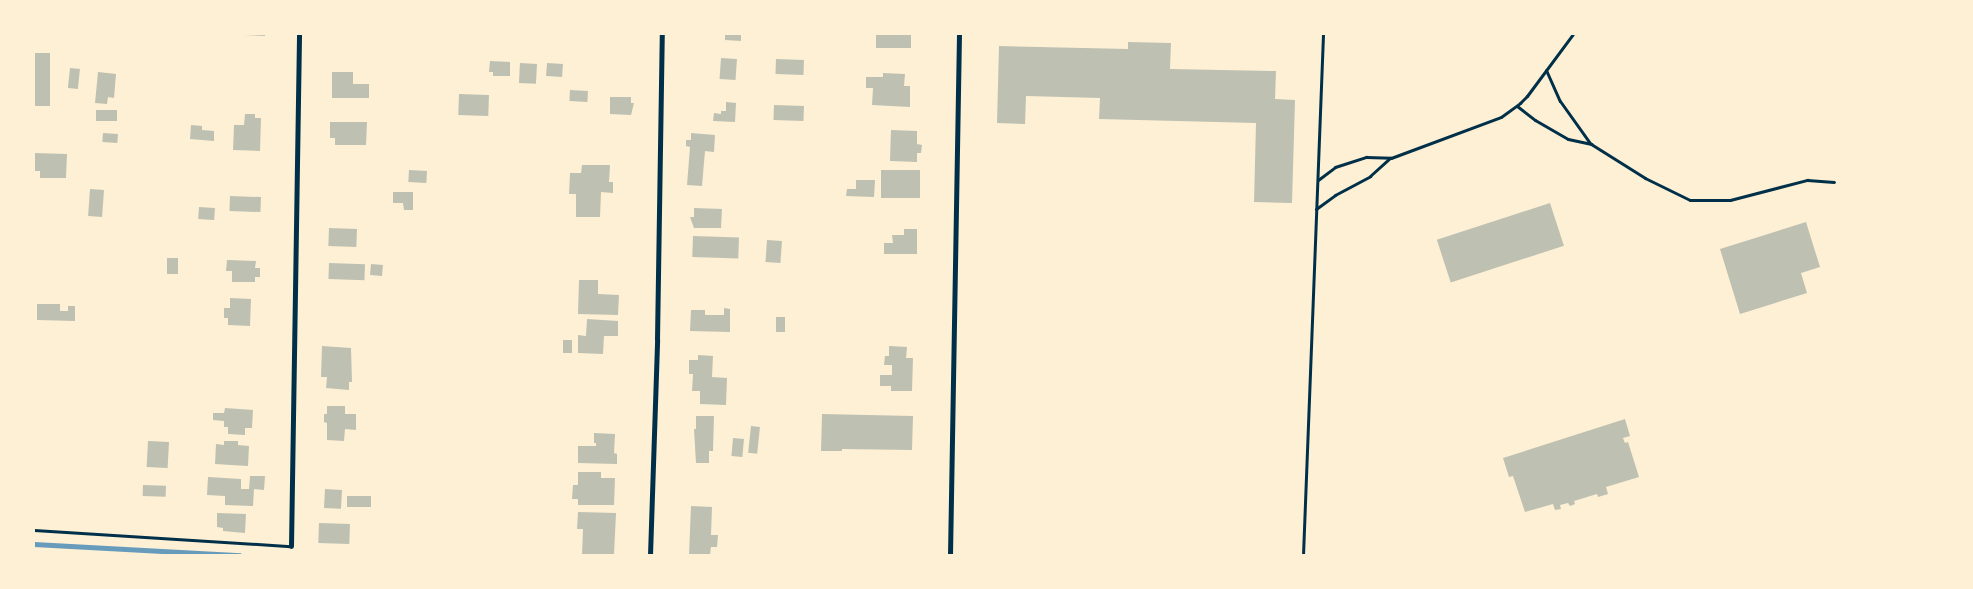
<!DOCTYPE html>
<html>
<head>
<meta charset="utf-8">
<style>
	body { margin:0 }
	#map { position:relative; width:1973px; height:589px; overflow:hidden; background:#fdf0d5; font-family:"DM Sans",sans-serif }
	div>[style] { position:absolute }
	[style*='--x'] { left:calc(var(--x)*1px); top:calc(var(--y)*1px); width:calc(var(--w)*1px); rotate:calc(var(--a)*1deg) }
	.stream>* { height:4.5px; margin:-2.25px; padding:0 2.25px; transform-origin:2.25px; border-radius:2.25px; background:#669bbc }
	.building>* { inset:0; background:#bec0b2; transform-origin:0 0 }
	.service>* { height:3px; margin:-1.5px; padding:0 1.5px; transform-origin:1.5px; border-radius:1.5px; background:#003049 }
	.minor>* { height:5px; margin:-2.5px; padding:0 2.5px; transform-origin:2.5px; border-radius:2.5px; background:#003049 }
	span { translate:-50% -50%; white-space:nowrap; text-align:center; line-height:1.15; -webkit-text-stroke:5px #fdf0d5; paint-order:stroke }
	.frame { position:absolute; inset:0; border:35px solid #fdf0d5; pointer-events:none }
</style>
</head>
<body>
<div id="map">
	<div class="stream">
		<i style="--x:34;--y:544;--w:206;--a:3.1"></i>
	</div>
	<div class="building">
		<i style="clip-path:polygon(244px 34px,265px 34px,265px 36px,244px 35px)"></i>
		<i style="clip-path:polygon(725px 34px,741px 34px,741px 41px,725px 40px)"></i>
		<i style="left:876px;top:34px;width:35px;height:14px"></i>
		<i style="clip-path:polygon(1128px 42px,1171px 43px,1170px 69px,1276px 71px,1275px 99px,1295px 100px,1292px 203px,1254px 202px,1256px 123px,1099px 119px,1100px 98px,1026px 96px,1025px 124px,997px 123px,999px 46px,1128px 49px)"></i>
		<i style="left:35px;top:53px;width:15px;height:53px"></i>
		<i style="left:721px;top:58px;width:16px;height:21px;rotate:4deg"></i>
		<i style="left:776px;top:59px;width:28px;height:15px;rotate:2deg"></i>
		<i style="clip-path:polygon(490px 61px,510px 62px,510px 76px,493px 76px,493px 72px,489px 72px)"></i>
		<i style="left:520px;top:63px;width:17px;height:20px;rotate:3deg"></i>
		<i style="left:547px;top:63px;width:16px;height:13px;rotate:4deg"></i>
		<i style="left:70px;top:68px;width:10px;height:20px;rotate:6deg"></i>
		<i style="clip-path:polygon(98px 72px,116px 74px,114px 98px,108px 97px,107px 104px,95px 103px)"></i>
		<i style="clip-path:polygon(332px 72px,353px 72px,353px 84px,369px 84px,369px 98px,332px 98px)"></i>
		<i style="clip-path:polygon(883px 73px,905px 74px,904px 86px,910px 86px,910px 107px,872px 105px,873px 88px,866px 88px,866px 77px,883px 77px)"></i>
		<i style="left:570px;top:90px;width:18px;height:11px;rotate:3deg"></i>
		<i style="left:459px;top:94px;width:30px;height:21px;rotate:2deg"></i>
		<i style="clip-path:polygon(610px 97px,631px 97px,631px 103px,634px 103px,631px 115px,610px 114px)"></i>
		<i style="clip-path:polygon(726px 102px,736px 103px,735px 122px,713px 121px,714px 113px,721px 114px,721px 111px,726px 111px)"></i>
		<i style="left:774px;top:105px;width:30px;height:15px;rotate:2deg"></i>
		<i style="left:96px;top:110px;width:21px;height:11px"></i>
		<i style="clip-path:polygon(245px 114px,255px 114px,255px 118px,261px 118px,260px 151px,233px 150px,234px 125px,244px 125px)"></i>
		<i style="clip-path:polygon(330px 122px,367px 122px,366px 145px,335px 145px,335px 138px,330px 138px)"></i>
		<i style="clip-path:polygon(191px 125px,202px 126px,202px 130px,214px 131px,214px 141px,190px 139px)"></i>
		<i style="clip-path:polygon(891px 130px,917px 131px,917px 144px,922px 145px,921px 153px,917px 153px,917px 162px,890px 161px)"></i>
		<i style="left:103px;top:133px;width:15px;height:9px;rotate:4deg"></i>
		<i style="clip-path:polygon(691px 133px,715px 135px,714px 152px,705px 151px,702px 186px,687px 185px,690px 147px,686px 146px,686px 140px,691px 140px)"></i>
		<i style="clip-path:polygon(34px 153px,67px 154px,66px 178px,40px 178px,40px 171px,34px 171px)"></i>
		<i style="clip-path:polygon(582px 165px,610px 165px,609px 182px,613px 182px,613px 193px,601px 192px,600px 217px,576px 217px,576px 194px,569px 194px,570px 173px,581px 173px)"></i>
		<i style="left:409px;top:170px;width:18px;height:12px;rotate:3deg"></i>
		<i style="left:881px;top:170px;width:39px;height:28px"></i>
		<i style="clip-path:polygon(856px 180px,875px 180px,874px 197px,846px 196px,847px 189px,856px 189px)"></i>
		<i style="left:90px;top:189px;width:14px;height:27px;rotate:4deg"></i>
		<i style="clip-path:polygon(393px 192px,413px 192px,413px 210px,404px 210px,403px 203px,393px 203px)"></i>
		<i style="left:230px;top:196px;width:31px;height:15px;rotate:2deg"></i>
		<i style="left:1550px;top:203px;width:45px;height:119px;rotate:72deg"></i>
		<i style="left:199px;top:207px;width:16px;height:12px;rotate:4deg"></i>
		<i style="clip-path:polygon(694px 208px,722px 209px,721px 228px,694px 228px,690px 217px,694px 217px)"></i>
		<i style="clip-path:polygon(1806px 222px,1820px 267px,1801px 273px,1807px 293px,1740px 314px,1720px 249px)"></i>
		<i style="left:329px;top:228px;width:28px;height:18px;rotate:2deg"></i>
		<i style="clip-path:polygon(904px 229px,917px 229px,917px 254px,884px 254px,884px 243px,893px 243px,892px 235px,904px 235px)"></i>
		<i style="left:693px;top:236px;width:46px;height:21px;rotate:2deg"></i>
		<i style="left:767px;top:240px;width:15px;height:22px;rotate:4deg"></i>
		<i style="left:167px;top:258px;width:11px;height:16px"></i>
		<i style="clip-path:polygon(227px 260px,256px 261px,255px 268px,260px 268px,260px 277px,255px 277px,255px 282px,232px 282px,232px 271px,226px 271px)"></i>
		<i style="left:329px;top:263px;width:36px;height:16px;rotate:2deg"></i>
		<i style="left:371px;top:264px;width:12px;height:11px;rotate:5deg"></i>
		<i style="clip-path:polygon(579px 280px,598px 280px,598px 294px,619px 295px,618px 315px,578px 314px)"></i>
		<i style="clip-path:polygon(230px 298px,251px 299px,250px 326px,228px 325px,228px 318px,224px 318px,224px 308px,230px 308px)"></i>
		<i style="clip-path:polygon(37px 304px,60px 304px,60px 311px,68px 311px,68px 306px,75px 306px,75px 321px,37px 320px)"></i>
		<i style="clip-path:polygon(724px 308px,730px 309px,730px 332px,690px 331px,691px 310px,705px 310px,705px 315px,724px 315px)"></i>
		<i style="left:776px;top:317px;width:9px;height:15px"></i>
		<i style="clip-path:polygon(587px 319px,618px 321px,618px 336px,604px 336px,603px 354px,578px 353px,578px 335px,586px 336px)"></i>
		<i style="left:563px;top:340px;width:9px;height:13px"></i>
		<i style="clip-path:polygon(322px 346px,351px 348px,352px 382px,349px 382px,349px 390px,326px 388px,327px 377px,321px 377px)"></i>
		<i style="clip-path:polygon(889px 346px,907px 347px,906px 358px,913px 358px,912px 391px,891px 391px,891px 386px,880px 386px,880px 375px,892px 375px,892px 365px,884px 365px,885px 356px,889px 356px)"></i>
		<i style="clip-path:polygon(698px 355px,713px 356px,712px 377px,727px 378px,726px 405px,700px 404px,700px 391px,692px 391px,693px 374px,689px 374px,689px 360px,698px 360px)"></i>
		<i style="clip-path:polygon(327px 406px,345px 406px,345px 414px,356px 414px,356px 430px,345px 429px,344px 441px,327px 440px,327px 423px,324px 422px,324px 414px,327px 414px)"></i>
		<i style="clip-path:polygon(225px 408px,253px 410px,252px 428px,245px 428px,245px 435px,228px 434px,228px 427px,224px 427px,224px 421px,213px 420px,213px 413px,224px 413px)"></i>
		<i style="clip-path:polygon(822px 414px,913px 416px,912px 450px,842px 449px,842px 451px,821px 451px)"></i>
		<i style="clip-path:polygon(696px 416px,714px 416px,713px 451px,709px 451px,709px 463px,696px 463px,694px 429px,696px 429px)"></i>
		<i style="clip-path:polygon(1625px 419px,1630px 436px,1623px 438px,1625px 443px,1628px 442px,1639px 477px,1606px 487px,1608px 494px,1598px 497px,1597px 494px,1574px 501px,1575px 504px,1570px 506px,1568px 503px,1560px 505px,1561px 509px,1555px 510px,1553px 504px,1525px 512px,1513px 476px,1509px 477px,1503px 458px)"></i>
		<i style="left:751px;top:426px;width:9px;height:27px;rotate:6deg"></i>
		<i style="clip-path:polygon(594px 433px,615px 434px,614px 453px,617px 454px,617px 464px,578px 463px,578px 446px,596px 446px,596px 443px,594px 443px)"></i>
		<i style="left:733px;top:438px;width:11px;height:18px;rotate:5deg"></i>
		<i style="left:148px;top:441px;width:21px;height:26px;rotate:3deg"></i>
		<i style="clip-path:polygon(224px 441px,238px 441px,238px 445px,249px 446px,248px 466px,215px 464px,216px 444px,224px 445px)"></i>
		<i style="clip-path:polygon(578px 472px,601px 472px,601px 478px,615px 478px,614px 505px,578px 505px,578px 499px,572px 499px,573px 485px,578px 485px)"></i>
		<i style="clip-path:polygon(250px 476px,265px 476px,264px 490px,254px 489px,253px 506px,225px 505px,225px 496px,207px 495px,208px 477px,241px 479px,241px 489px,249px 489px)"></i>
		<i style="left:143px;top:485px;width:23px;height:11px;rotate:2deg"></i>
		<i style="left:325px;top:489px;width:17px;height:19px;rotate:3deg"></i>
		<i style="left:347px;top:496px;width:24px;height:11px"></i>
		<i style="clip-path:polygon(691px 506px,712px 507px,711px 535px,718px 535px,717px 547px,711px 547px,710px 555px,689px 555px)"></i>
		<i style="clip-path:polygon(578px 512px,616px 513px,614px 555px,582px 555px,583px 529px,577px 529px)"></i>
		<i style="clip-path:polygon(217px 513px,246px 514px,245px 533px,223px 531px,223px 528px,217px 527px)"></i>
		<i style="left:319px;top:523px;width:31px;height:20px;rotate:2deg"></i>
	</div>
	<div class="service">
		<i style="--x:1546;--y:70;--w:34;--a:66"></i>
		<i style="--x:1560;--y:101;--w:52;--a:54.5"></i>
		<i style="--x:1517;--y:106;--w:23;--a:38"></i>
		<i style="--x:1535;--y:120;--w:38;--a:30"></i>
		<i style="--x:1568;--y:139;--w:24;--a:12"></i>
		<i style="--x:1591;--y:144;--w:64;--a:32.2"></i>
		<i style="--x:1645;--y:178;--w:50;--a:26.1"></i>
		<i style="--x:1690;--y:200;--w:40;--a:0"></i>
		<i style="--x:1730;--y:200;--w:80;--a:-14.6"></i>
		<i style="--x:1807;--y:180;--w:27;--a:4"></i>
		<i style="--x:1318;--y:180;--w:21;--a:-37"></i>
		<i style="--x:1335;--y:167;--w:33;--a:-18"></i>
		<i style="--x:1366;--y:157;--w:25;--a:2"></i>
		<i style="--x:1391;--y:158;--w:117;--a:-20.4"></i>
		<i style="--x:1501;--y:117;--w:24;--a:-36"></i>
		<i style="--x:1520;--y:103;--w:10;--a:-45"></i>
		<i style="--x:1527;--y:96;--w:77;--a:-53.4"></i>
		<i style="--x:1316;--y:209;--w:24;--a:-36"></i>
		<i style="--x:1335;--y:195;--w:40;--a:-28"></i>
		<i style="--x:1370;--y:176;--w:27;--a:-42"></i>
		<i style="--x:34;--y:530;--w:257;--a:3.6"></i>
		<i style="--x:1303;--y:555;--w:521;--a:-87.8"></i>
	</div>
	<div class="minor">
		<i style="--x:291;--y:546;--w:512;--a:-89.1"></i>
		<i style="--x:650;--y:555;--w:216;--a:-88.1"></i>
		<i style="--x:657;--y:339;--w:305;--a:-89.1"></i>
		<i style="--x:950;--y:555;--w:521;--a:-89.01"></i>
	</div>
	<div class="frame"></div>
</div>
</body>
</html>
